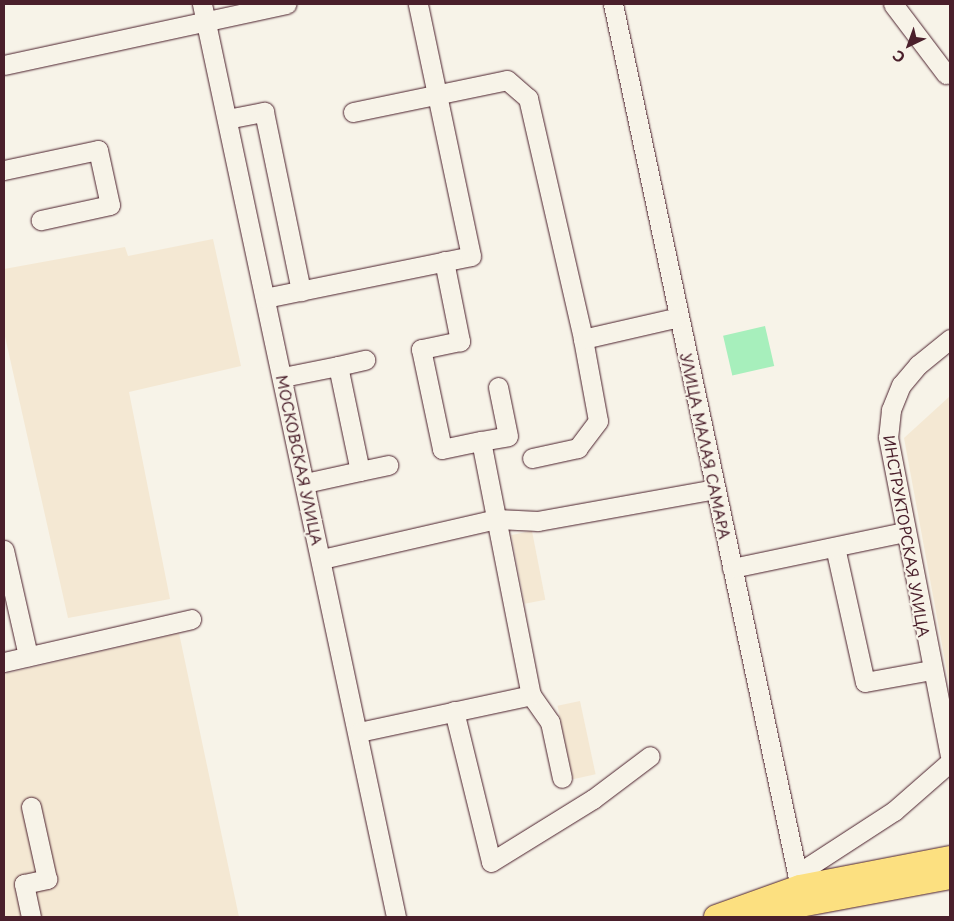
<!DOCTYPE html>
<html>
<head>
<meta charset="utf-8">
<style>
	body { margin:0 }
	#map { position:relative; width:954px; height:921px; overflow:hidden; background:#f7f3e8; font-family:"Playpen Sans",sans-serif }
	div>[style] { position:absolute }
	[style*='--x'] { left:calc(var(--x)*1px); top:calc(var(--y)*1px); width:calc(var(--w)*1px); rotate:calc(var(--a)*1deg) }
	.built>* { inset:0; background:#f4e8d3; transform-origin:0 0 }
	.green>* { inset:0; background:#a7efbc; transform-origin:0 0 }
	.roads { filter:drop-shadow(0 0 1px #4a1f2b) drop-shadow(0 0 1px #4a1f2b) }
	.minor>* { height:19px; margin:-9.5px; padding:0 9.5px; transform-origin:9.5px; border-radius:9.5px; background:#f7f3e8 }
	.major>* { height:24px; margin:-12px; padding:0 12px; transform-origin:12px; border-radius:12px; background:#fce080 }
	span { translate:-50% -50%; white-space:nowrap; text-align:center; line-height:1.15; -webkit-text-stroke:4.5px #f7f3e8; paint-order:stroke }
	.street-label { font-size:15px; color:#4a1f2b }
	.frame { position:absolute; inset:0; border:5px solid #4a1f2b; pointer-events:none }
	.north { position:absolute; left:884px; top:20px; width:50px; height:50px; -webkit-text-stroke:4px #f7f3e8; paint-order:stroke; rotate:222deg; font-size:14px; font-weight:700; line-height:20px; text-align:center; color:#4a1f2b }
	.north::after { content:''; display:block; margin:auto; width:18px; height:22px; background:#4a1f2b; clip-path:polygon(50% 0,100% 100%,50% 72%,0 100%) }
</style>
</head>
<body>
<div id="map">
	<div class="built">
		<i style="clip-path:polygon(213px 239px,241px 366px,129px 392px,170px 599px,68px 618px,4px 332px,4px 269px,125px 247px,128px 256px)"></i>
		<i style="clip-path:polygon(950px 396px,950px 688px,904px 438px)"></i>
		<i style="left:532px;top:531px;width:70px;height:21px;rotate:79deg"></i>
		<i style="clip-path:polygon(179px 633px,239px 917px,4px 917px,4px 674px)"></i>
		<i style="left:580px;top:701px;width:75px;height:23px;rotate:78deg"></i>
	</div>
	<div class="green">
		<i style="left:765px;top:326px;width:41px;height:43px;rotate:77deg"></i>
	</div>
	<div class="roads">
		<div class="minor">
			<i style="--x:202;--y:4;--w:933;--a:78"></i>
			<i style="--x:613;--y:4;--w:903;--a:78.04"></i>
			<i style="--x:893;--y:4;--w:88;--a:52.9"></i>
			<i style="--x:4;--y:65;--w:289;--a:-12.2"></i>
			<i style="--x:353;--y:112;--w:157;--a:-11.7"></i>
			<i style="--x:507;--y:80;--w:28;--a:41"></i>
			<i style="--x:528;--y:98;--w:247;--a:77.1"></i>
			<i style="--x:583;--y:339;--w:83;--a:79.6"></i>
			<i style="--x:598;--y:421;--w:34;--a:127"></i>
			<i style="--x:578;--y:448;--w:47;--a:167.7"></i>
			<i style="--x:227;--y:119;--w:38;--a:-11"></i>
			<i style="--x:264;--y:112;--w:183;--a:78.3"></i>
			<i style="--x:4;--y:170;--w:96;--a:-12"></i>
			<i style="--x:98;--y:150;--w:56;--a:77.7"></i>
			<i style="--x:110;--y:205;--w:71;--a:167.7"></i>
			<i style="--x:444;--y:261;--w:82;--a:78.7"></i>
			<i style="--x:460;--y:341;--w:40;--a:168"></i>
			<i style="--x:421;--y:349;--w:102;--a:78.1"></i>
			<i style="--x:442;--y:449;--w:40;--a:-12"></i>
			<i style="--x:481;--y:441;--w:259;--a:78.9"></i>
			<i style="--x:531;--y:695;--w:33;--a:55"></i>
			<i style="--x:550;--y:722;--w:57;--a:77.9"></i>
			<i style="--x:265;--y:298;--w:210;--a:-11.5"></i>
			<i style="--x:471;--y:256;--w:258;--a:-101.9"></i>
			<i style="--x:583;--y:339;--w:98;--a:-12.9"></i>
			<i style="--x:950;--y:339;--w:41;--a:140.9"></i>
			<i style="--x:918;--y:365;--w:26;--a:130"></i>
			<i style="--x:901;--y:385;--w:27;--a:112"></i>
			<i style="--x:891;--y:410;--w:27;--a:96"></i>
			<i style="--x:888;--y:437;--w:324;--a:79"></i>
			<i style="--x:338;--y:366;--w:28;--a:-13"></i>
			<i style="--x:283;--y:377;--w:56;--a:-11.3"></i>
			<i style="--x:338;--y:366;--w:107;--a:78.2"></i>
			<i style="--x:360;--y:471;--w:56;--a:167.7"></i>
			<i style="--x:481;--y:441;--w:27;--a:-10"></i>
			<i style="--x:508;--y:436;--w:50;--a:-101.5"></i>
			<i style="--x:360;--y:471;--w:29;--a:-12"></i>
			<i style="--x:835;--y:547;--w:138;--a:77.5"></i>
			<i style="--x:865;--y:682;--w:68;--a:-10.2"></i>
			<i style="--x:4;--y:550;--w:109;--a:77.2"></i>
			<i style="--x:322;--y:559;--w:180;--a:-12.9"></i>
			<i style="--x:497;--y:519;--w:41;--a:2.8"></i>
			<i style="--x:538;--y:521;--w:180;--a:-10.2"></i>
			<i style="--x:732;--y:568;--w:177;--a:-11.8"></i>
			<i style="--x:4;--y:662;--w:192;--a:-12.9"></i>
			<i style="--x:454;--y:711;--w:155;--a:76.2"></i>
			<i style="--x:491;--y:862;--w:120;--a:-31.7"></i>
			<i style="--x:593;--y:799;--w:71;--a:-37"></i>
			<i style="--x:359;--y:732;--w:176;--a:-12.1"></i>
			<i style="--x:797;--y:874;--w:116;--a:-33"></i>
			<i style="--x:894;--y:811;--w:74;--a:-41.2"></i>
			<i style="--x:31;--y:917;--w:34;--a:-102"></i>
			<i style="--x:24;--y:884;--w:24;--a:-12"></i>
			<i style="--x:47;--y:879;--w:74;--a:-102.5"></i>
		</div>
		<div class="major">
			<i style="--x:716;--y:917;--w:89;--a:-19.7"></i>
			<i style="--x:800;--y:887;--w:153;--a:-10.9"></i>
			<i style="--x:760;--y:917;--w:37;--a:-17"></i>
			<i style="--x:795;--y:906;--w:158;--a:-10.6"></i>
		</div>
	</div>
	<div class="street-label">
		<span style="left:706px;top:446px;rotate:78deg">УЛИЦА МАЛАЯ САМАРА</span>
		<span style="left:300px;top:460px;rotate:78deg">МОСКОВСКАЯ УЛИЦА</span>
		<span style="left:907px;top:536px;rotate:80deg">ИНСТРУКТОРСКАЯ УЛИЦА</span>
	</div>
	<div class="frame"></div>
	<div class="north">С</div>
</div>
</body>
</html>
